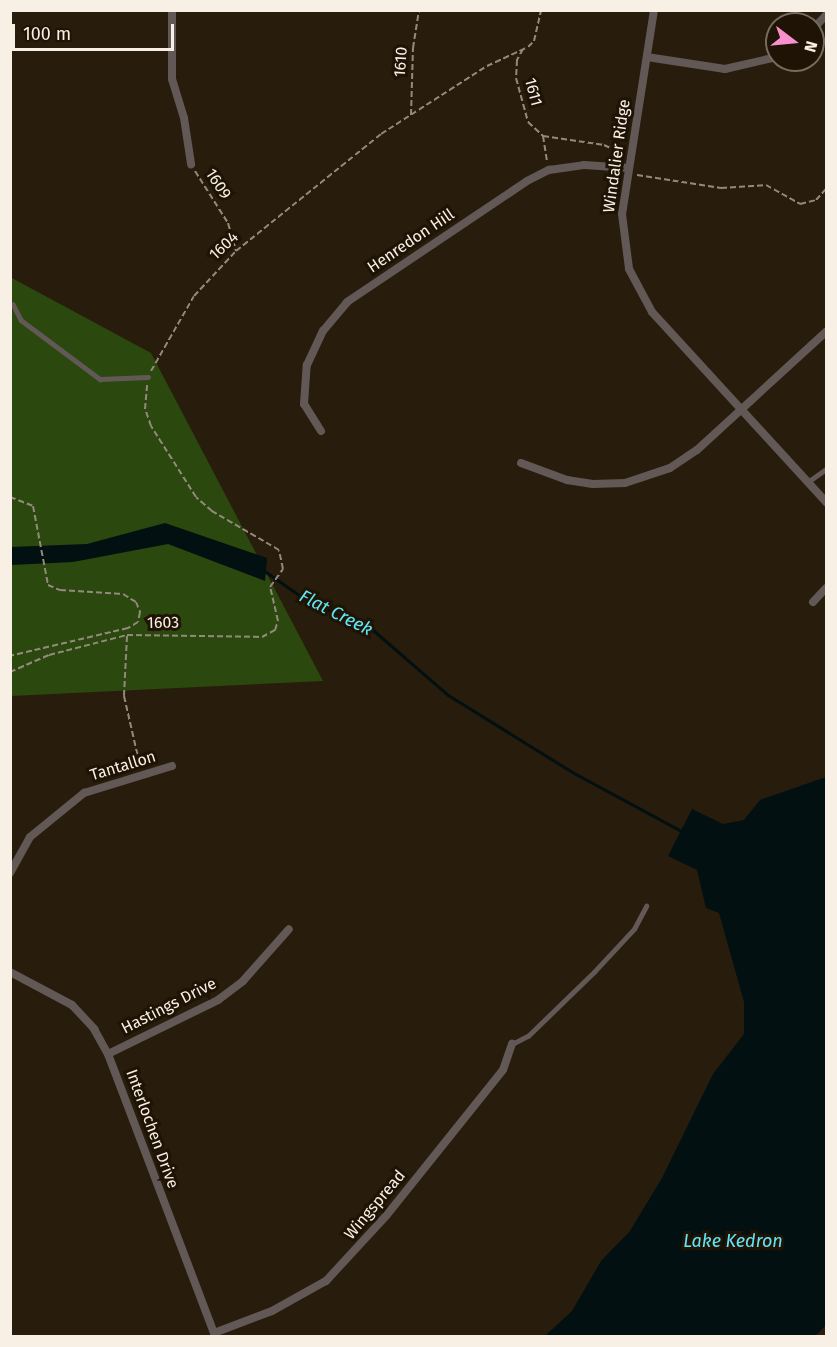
<!DOCTYPE html>
<html>
<head>
<meta charset="utf-8">
<style>
	body { margin:0 }
	#map { position:relative; width:837px; height:1347px; overflow:hidden; background:#281c0c; font-family:"Fira Sans",sans-serif }
	div>[style] { position:absolute }
	[style*='--x'] { left:calc(var(--x)*1px); top:calc(var(--y)*1px); width:calc(var(--w)*1px); rotate:calc(var(--a)*1deg) }
	.green>* { inset:0; background:#2b480f }
	.water>* { inset:0; background:#021012 }
	.stream>* { height:3px; margin:-1.5px; padding:0 1.5px; transform-origin:1.5px; border-radius:1.5px; background:#021012 }
	.path>* { height:2px; margin-top:-1px; transform-origin:0; background:repeating-linear-gradient(90deg,#93897c 0 6px,transparent 0 9px) }
	.lane>* { height:4.5px; margin:-2.25px; padding:0 2.25px; transform-origin:2.25px; border-radius:2.25px; background:#625856 }
	.street>* { height:8px; margin:-4px; padding:0 4px; transform-origin:4px; border-radius:4px; background:#625856 }
	span { translate:-50% -50%; white-space:nowrap; text-align:center; line-height:1.15; -webkit-text-stroke:6px #1e1304; paint-order:stroke }
	.street-label { font-size:16px; color:#f8efe5 }
	.water-label { font-size:18px; color:#61e6f7; font-style:italic }
	.frame { position:absolute; inset:0; border:12px solid #f8efe5; pointer-events:none }
	.north { position:absolute; left:765px; top:12px; width:60px; height:60px; box-sizing:border-box; background:#1e1304; border:2px solid #756b5e; border-radius:50%; rotate:106deg; font-size:16px; font-weight:700; line-height:24px; text-align:center; color:#f8efe5 }
	.north::after { content:''; display:block; margin:auto; width:21px; height:27px; background:#f790cd; clip-path:polygon(50% 0,100% 100%,50% 72%,0 100%) }
	.scale { position:absolute; left:12px; top:24px; width:162px; height:27px; box-sizing:border-box; border:3px solid #f8efe5; border-top:0; padding-left:8px; font-size:18px; line-height:21px; white-space:nowrap; color:#f8efe5; -webkit-text-stroke:4px #1e1304; paint-order:stroke }
</style>
</head>
<body>
<div id="map">
	<div class="green">
		<i style="clip-path:polygon(10px 277px,151px 353px,323px 681px,11px 696px)"></i>
	</div>
	<div class="water">
		<i style="clip-path:polygon(165px 523px,267px 558px,265px 581px,168px 544px,73px 562px,11px 565px,11px 547px,87px 544px)"></i>
		<i style="clip-path:polygon(826px 777px,826px 1325px,815px 1336px,545px 1336px,572px 1311px,601px 1261px,630px 1231px,662px 1178px,713px 1074px,744px 1034px,744px 1002px,719px 913px,706px 908px,697px 870px,668px 856px,692px 809px,723px 824px,744px 820px,760px 800px)"></i>
	</div>
	<div class="stream">
		<i style="--x:263;--y:570;--w:52;--a:34.9"></i>
		<i style="--x:306;--y:600;--w:75;--a:24.5"></i>
		<i style="--x:374;--y:631;--w:98;--a:40.9"></i>
		<i style="--x:448;--y:695;--w:146;--a:31.8"></i>
		<i style="--x:572;--y:772;--w:126;--a:28.4"></i>
	</div>
	<div class="path">
		<i style="--x:523;--y:49;--w:13;--a:119"></i>
		<i style="--x:517;--y:60;--w:18;--a:93"></i>
		<i style="--x:516;--y:78;--w:46;--a:74.7"></i>
		<i style="--x:528;--y:122;--w:21;--a:43"></i>
		<i style="--x:543;--y:136;--w:62;--a:8.4"></i>
		<i style="--x:604;--y:145;--w:21;--a:25"></i>
		<i style="--x:411;--y:115;--w:67;--a:-88.3"></i>
		<i style="--x:413;--y:48;--w:38;--a:-81"></i>
		<i style="--x:543;--y:136;--w:25;--a:81"></i>
		<i style="--x:195;--y:171;--w:62;--a:57.6"></i>
		<i style="--x:228;--y:223;--w:29;--a:74"></i>
		<i style="--x:637;--y:175;--w:85;--a:8.8"></i>
		<i style="--x:721;--y:188;--w:45;--a:-3.8"></i>
		<i style="--x:766;--y:185;--w:39;--a:29"></i>
		<i style="--x:800;--y:204;--w:16;--a:-14"></i>
		<i style="--x:816;--y:200;--w:15;--a:-48"></i>
		<i style="--x:151;--y:371;--w:86;--a:-60.2"></i>
		<i style="--x:194;--y:296;--w:62;--a:-47"></i>
		<i style="--x:236;--y:251;--w:186;--a:-38.9"></i>
		<i style="--x:381;--y:134;--w:126;--a:-32.7"></i>
		<i style="--x:487;--y:66;--w:45;--a:-24.9"></i>
		<i style="--x:528;--y:47;--w:8;--a:-45"></i>
		<i style="--x:534;--y:41;--w:32;--a:-77"></i>
		<i style="--x:10;--y:497;--w:25;--a:21"></i>
		<i style="--x:33;--y:506;--w:80;--a:79.2"></i>
		<i style="--x:48;--y:585;--w:13;--a:23"></i>
		<i style="--x:60;--y:590;--w:63;--a:3.6"></i>
		<i style="--x:123;--y:594;--w:15;--a:32"></i>
		<i style="--x:136;--y:602;--w:11;--a:68"></i>
		<i style="--x:140;--y:612;--w:10;--a:101"></i>
		<i style="--x:138;--y:622;--w:12;--a:149"></i>
		<i style="--x:128;--y:628;--w:121;--a:166.7"></i>
		<i style="--x:127;--y:636;--w:60;--a:92.9"></i>
		<i style="--x:124;--y:696;--w:72;--a:77.1"></i>
		<i style="--x:10;--y:672;--w:43;--a:-23.6"></i>
		<i style="--x:49;--y:655;--w:81;--a:-14.4"></i>
		<i style="--x:127;--y:635;--w:135;--a:0.8"></i>
		<i style="--x:262;--y:637;--w:15;--a:-28"></i>
		<i style="--x:275;--y:630;--w:9;--a:-72"></i>
		<i style="--x:278;--y:621;--w:35;--a:-103"></i>
		<i style="--x:270;--y:587;--w:22;--a:-54"></i>
		<i style="--x:283;--y:569;--w:19;--a:-102"></i>
		<i style="--x:279;--y:550;--w:78;--a:-149.8"></i>
		<i style="--x:212;--y:511;--w:21;--a:-139"></i>
		<i style="--x:196;--y:497;--w:84;--a:-122.4"></i>
		<i style="--x:151;--y:426;--w:18;--a:-109"></i>
		<i style="--x:145;--y:409;--w:24;--a:-85"></i>
	</div>
	<div class="lane">
		<i style="--x:13;--y:304;--w:18;--a:63"></i>
		<i style="--x:21;--y:320;--w:99;--a:36.8"></i>
		<i style="--x:100;--y:379;--w:48;--a:-2.4"></i>
		<i style="--x:809;--y:481;--w:21;--a:-35"></i>
		<i style="--x:512;--y:1044;--w:18;--a:-27"></i>
		<i style="--x:528;--y:1036;--w:92;--a:-44.1"></i>
		<i style="--x:594;--y:972;--w:59;--a:-47.1"></i>
		<i style="--x:634;--y:929;--w:26;--a:-62"></i>
	</div>
	<div class="street">
		<i style="--x:172;--y:10;--w:69;--a:90"></i>
		<i style="--x:172;--y:79;--w:41;--a:72.9"></i>
		<i style="--x:184;--y:118;--w:47;--a:81.3"></i>
		<i style="--x:654;--y:10;--w:206;--a:98.9"></i>
		<i style="--x:622;--y:214;--w:55;--a:82.7"></i>
		<i style="--x:629;--y:269;--w:49;--a:61.9"></i>
		<i style="--x:652;--y:312;--w:258;--a:47.5"></i>
		<i style="--x:813;--y:29;--w:19;--a:-47"></i>
		<i style="--x:647;--y:57;--w:79;--a:8.7"></i>
		<i style="--x:725;--y:69;--w:53;--a:-13"></i>
		<i style="--x:321;--y:431;--w:32;--a:-122"></i>
		<i style="--x:304;--y:404;--w:39;--a:-86"></i>
		<i style="--x:307;--y:365;--w:38;--a:-65"></i>
		<i style="--x:323;--y:331;--w:38;--a:-50"></i>
		<i style="--x:347;--y:302;--w:217;--a:-33.9"></i>
		<i style="--x:527;--y:181;--w:25;--a:-27"></i>
		<i style="--x:549;--y:170;--w:35;--a:-8"></i>
		<i style="--x:584;--y:165;--w:45;--a:3.8"></i>
		<i style="--x:521;--y:463;--w:49;--a:20.3"></i>
		<i style="--x:567;--y:480;--w:26;--a:9"></i>
		<i style="--x:593;--y:484;--w:32;--a:-2"></i>
		<i style="--x:625;--y:483;--w:47;--a:-18.4"></i>
		<i style="--x:670;--y:468;--w:32;--a:-34"></i>
		<i style="--x:697;--y:450;--w:175;--a:-42.5"></i>
		<i style="--x:813;--y:602;--w:19;--a:-47"></i>
		<i style="--x:10;--y:873;--w:41;--a:-60.9"></i>
		<i style="--x:30;--y:837;--w:70;--a:-39.2"></i>
		<i style="--x:84;--y:793;--w:92;--a:-17.1"></i>
		<i style="--x:10;--y:972;--w:70;--a:28"></i>
		<i style="--x:72;--y:1005;--w:33;--a:47"></i>
		<i style="--x:94;--y:1029;--w:29;--a:61"></i>
		<i style="--x:108;--y:1054;--w:302;--a:69.2"></i>
		<i style="--x:108;--y:1054;--w:123;--a:-26.1"></i>
		<i style="--x:218;--y:1000;--w:31;--a:-37"></i>
		<i style="--x:243;--y:981;--w:69;--a:-48.5"></i>
		<i style="--x:214;--y:1333;--w:62;--a:-20.8"></i>
		<i style="--x:272;--y:1311;--w:62;--a:-29.1"></i>
		<i style="--x:326;--y:1281;--w:88;--a:-47.3"></i>
		<i style="--x:386;--y:1216;--w:187;--a:-51.3"></i>
		<i style="--x:503;--y:1070;--w:28;--a:-71"></i>
	</div>
	<div class="street-label">
		<span style="left:401px;top:62px;rotate:-86deg">1610</span>
		<span style="left:533px;top:92px;rotate:75deg">1611</span>
		<span style="left:617px;top:156px;rotate:-82deg">Windalier Ridge</span>
		<span style="left:218px;top:184px;rotate:57deg">1609</span>
		<span style="left:411px;top:241px;rotate:-34deg">Henredon Hill</span>
		<span style="left:224px;top:246px;rotate:-43deg">1604</span>
		<span style="left:163px;top:623px;rotate:-1deg">1603</span>
		<span style="left:123px;top:766px;rotate:-17deg">Tantallon</span>
		<span style="left:169px;top:1006px;rotate:-27deg">Hastings Drive</span>
		<span style="left:152px;top:1129px;rotate:70deg">Interlochen Drive</span>
		<span style="left:375px;top:1205px;rotate:-50deg">Wingspread</span>
	</div>
	<div class="water-label">
		<span style="left:336px;top:613px;rotate:27deg">Flat Creek</span>
		<span style="left:733px;top:1241px">Lake Kedron</span>
	</div>
	<div class="frame"></div>
	<div class="north">N</div>
	<div class="scale">100 m</div>
</div>
</body>
</html>
